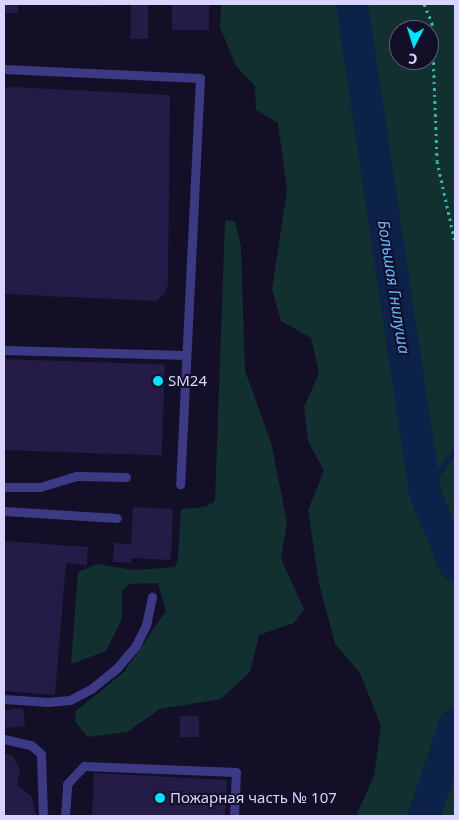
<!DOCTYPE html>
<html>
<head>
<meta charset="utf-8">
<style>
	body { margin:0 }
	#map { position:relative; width:459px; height:820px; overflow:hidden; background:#130f26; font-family:"Noto Sans",sans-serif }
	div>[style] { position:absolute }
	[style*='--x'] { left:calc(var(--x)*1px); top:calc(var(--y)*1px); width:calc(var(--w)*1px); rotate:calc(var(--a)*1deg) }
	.green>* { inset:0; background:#12302f }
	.stream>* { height:5.5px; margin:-2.75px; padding:0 2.75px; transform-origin:2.75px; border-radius:2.75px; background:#0c2248 }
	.river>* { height:32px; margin:-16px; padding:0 16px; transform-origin:16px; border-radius:16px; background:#0c2248 }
	.building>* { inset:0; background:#241b47; transform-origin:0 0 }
	.path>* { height:3px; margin-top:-1.5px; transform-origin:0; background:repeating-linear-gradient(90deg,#2fb8b0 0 2.5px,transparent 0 6.5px) }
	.service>* { height:9px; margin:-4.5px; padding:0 4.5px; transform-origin:4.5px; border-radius:4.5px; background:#3d3a85 }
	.dots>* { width:14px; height:14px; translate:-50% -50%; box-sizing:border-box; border:2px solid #130f26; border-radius:50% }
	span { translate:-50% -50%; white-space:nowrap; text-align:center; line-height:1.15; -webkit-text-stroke:4px #130f26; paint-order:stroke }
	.poi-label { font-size:15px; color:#d9d4ff }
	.left { translate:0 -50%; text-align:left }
	.water-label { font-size:16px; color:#62b6ff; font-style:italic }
	.frame { position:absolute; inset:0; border:5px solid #d9d4ff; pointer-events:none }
	.north { position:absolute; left:389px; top:20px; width:50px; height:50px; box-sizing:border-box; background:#130f26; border:1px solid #625e7d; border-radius:50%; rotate:185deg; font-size:14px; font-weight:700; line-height:20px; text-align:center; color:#d9d4ff }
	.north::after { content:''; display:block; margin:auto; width:18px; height:22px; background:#00e5ff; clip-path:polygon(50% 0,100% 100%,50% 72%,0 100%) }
</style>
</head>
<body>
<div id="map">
	<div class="green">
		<i style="clip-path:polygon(evenodd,221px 4px,455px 4px,455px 816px,356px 816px,374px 776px,381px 726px,360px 673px,335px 644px,319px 583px,308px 510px,324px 471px,308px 441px,304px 407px,319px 373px,311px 338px,281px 321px,272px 289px,287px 190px,278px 123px,256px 110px,255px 86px,236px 66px,220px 27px,221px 4px,399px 30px,429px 30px,429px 60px,399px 60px,399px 30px)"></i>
		<i style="clip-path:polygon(225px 220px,235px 221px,241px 247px,245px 371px,271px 442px,287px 522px,281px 559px,304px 609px,294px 623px,259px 635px,250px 672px,221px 699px,160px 709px,127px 732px,87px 737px,75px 721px,76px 711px,124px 672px,166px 611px,158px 583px,129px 584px,122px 591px,122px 619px,106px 651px,71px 664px,78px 572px,97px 564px,134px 570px,175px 567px,178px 559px,181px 509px,205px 507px,215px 501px)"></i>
	</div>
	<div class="stream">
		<i style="--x:425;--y:493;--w:52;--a:-54.5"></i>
	</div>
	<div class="river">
		<i style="--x:352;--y:4;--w:494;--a:81.5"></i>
		<i style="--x:425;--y:493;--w:78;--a:67.4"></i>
		<i style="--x:424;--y:816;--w:97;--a:-71.4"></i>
	</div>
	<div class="building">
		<i style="left:5px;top:4px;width:13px;height:9px"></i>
		<i style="clip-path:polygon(63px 4px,102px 4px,102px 6px,63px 5px)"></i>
		<i style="left:131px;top:4px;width:17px;height:35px"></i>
		<i style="left:172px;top:4px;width:37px;height:26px"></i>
		<i style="clip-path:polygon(13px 87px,170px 95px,168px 284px,165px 294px,156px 301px,4px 294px,4px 88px)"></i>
		<i style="left:4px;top:359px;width:161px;height:91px;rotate:2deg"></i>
		<i style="clip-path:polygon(133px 507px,173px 509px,171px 560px,131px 558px,131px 563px,113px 562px,114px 543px,131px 544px)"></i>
		<i style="clip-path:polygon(4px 541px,88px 547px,87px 565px,66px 563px,55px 695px,4px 691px)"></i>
		<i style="left:23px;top:708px;width:18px;height:19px;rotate:84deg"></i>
		<i style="left:180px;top:716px;width:19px;height:21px"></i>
		<i style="clip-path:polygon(4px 753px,13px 756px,20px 769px,17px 785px,32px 797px,36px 816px,4px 816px)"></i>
		<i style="clip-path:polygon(94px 773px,227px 780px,225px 816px,92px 816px)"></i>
	</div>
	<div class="path">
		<i style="--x:424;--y:4;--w:21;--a:67"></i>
		<i style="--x:432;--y:23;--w:138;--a:87.9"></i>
		<i style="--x:437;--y:161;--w:83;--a:77.5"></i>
	</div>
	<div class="service">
		<i style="--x:4;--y:69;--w:196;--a:2.6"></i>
		<i style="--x:200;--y:78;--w:407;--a:92.8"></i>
		<i style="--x:4;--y:350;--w:182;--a:1.6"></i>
		<i style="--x:4;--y:487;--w:36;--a:0"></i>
		<i style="--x:40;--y:487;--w:39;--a:-17"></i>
		<i style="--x:77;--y:476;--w:49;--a:1.2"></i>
		<i style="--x:4;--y:511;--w:113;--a:3.5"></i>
		<i style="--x:4;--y:699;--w:44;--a:3.9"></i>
		<i style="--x:48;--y:702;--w:22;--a:-5"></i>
		<i style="--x:70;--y:700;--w:24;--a:-28"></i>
		<i style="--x:91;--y:689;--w:33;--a:-39"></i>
		<i style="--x:117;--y:668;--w:30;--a:-50"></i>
		<i style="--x:136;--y:645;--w:22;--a:-63"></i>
		<i style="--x:146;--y:625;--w:29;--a:-78"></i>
		<i style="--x:4;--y:739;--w:28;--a:13"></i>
		<i style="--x:31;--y:745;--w:13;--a:42"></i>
		<i style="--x:41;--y:754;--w:62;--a:88.2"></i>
		<i style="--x:65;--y:816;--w:32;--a:-86"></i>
		<i style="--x:67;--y:784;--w:25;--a:-47"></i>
		<i style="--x:84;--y:766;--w:152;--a:2.3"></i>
		<i style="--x:236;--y:772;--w:44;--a:92.6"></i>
	</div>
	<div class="dots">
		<i style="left:158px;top:381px;background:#00e5ff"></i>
		<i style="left:160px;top:798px;background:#00e5ff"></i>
	</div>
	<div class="poi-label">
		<span class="left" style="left:168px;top:381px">SM24</span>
		<span class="left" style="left:170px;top:798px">Пожарная часть № 107</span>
	</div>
	<div class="water-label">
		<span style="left:394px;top:287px;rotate:81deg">Большая Гнилуша</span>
	</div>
	<div class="frame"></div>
	<div class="north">С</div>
</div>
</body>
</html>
